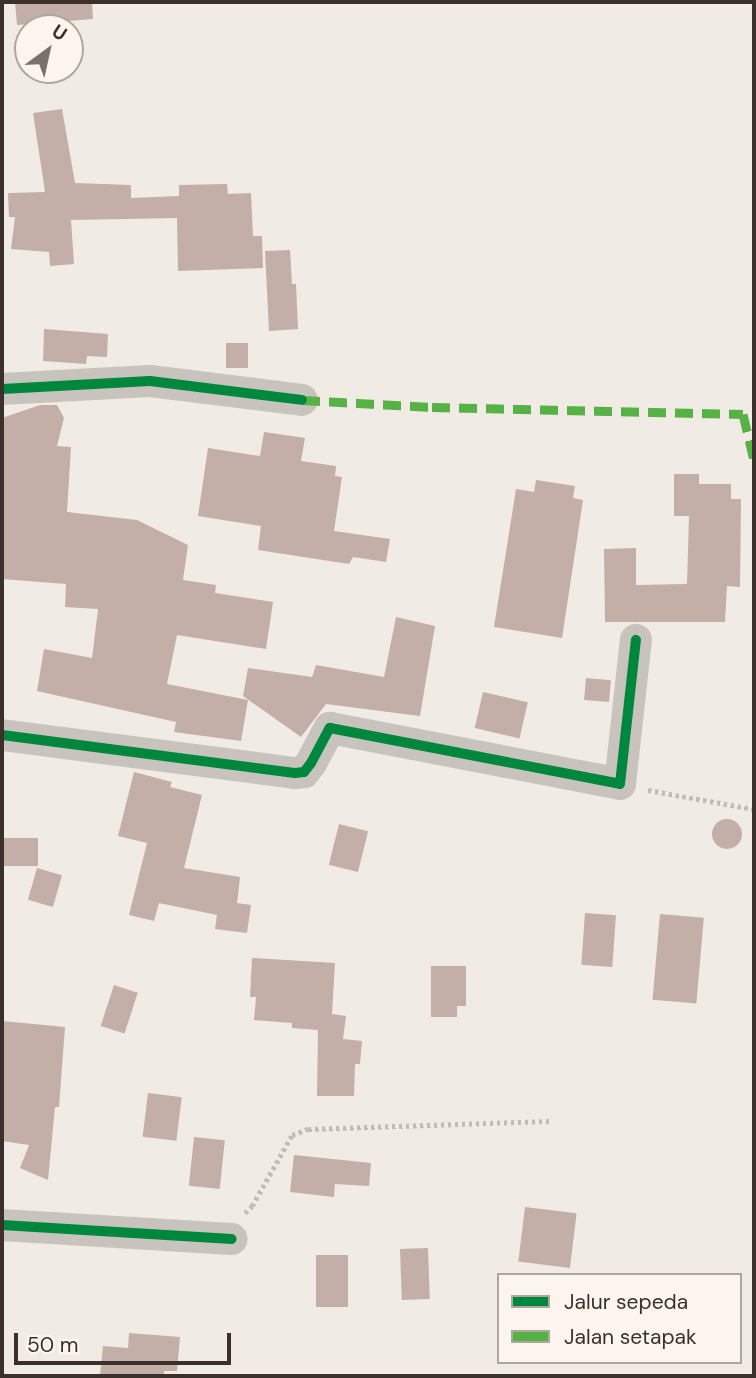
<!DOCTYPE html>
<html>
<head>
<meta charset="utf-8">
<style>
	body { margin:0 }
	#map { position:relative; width:756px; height:1378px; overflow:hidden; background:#f0ebe5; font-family:"DM Sans",sans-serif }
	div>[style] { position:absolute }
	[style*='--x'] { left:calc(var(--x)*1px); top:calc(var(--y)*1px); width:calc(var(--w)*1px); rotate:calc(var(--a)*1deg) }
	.building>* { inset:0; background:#c3afa7; transform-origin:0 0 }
	.round { border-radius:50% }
	.path>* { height:4.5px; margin-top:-2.25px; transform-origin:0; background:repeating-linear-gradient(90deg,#c2bbb6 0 3.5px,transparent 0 7px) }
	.street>* { height:32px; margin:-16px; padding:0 16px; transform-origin:16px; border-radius:16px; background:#c9c3be }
	.quiet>* { height:9px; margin-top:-4.5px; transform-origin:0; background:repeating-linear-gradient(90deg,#57b246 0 18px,transparent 0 27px) }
	.cycleway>* { height:10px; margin:-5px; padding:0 5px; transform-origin:5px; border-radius:5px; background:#00873e }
	span { translate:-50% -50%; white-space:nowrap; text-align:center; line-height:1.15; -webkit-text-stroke:5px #fbf5ee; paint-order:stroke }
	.frame { position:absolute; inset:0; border:4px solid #3b302b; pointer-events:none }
	.legend { position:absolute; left:497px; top:1273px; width:245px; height:91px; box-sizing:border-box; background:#fbf5ee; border:2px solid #aea6a0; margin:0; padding:9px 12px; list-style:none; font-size:21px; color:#3b302b }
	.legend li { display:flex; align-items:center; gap:14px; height:35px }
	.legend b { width:35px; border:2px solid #aea6a0 }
	.north { position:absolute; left:14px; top:14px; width:70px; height:70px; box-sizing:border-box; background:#fbf5ee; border:2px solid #aea6a0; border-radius:50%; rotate:33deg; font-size:19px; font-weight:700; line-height:28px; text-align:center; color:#3b302b }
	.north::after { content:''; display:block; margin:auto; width:24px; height:32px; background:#7a716c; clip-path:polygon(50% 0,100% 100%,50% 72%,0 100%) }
	.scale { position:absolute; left:14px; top:1333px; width:217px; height:32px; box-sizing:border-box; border:4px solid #3b302b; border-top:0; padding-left:9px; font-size:21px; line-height:24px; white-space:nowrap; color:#3b302b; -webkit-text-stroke:5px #fbf5ee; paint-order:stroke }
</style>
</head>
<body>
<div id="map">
	<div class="building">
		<i style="clip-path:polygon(15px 2px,92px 2px,93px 19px,17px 25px)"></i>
		<i style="clip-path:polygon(62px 109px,75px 183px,131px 185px,131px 198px,179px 196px,179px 185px,227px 184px,228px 194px,251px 193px,253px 236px,262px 236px,263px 268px,178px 271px,177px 218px,71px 220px,74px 264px,50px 266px,49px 252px,11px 249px,15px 217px,9px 217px,8px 193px,45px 192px,33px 113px)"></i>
		<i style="clip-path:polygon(290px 250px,292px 284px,296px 284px,298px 329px,269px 331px,265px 251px)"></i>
		<i style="clip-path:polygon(44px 329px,108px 334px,107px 357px,87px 356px,86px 364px,43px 361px)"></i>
		<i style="left:226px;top:343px;width:22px;height:25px"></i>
		<i style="clip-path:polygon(40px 405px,57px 405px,64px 418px,57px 446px,71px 447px,67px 512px,137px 520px,188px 545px,183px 580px,216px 585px,215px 593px,273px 602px,266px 649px,177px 635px,167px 684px,248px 700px,241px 741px,174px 732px,176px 722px,37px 691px,44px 649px,92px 658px,98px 609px,65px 607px,66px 584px,2px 579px,2px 418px)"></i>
		<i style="clip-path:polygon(264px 432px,305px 438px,301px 461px,336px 466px,335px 476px,342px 477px,334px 531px,390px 539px,386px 562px,353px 557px,349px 564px,258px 550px,261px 526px,198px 516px,208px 448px,260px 456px)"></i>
		<i style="clip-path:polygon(674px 474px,699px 474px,699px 484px,731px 484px,731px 499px,741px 499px,740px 587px,727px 586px,725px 622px,605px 622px,604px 549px,636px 548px,636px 585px,687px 584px,689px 516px,674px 516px)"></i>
		<i style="clip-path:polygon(536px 480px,575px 486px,573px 498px,583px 500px,562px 638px,494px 627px,516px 489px,534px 492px)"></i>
		<i style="clip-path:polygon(396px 617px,435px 626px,420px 716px,326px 704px,301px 737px,243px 696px,248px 668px,312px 677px,316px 665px,384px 677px)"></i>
		<i style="left:586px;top:678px;width:25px;height:22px;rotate:5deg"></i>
		<i style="left:483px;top:692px;width:46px;height:37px;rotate:13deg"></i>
		<i style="clip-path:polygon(134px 772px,172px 782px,170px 787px,202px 795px,184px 868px,240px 877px,237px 903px,251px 905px,247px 933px,215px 929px,217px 915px,159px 903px,154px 921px,129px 915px,147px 843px,118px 836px)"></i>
		<i class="round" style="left:712px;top:819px;width:30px;height:30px"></i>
		<i style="left:339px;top:824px;width:30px;height:42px;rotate:14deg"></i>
		<i style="left:2px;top:838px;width:36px;height:28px"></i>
		<i style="left:37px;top:868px;width:26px;height:33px;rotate:16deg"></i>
		<i style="left:585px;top:913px;width:31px;height:52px;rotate:4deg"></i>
		<i style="left:660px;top:914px;width:44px;height:86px;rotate:5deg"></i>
		<i style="clip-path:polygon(252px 958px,335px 963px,332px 1014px,346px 1016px,343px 1039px,362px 1041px,360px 1064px,355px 1064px,354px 1096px,317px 1096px,318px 1030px,292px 1028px,292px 1023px,254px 1020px,256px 997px,250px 997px)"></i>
		<i style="clip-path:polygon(431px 966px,466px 966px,466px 1006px,457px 1006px,457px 1017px,431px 1017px)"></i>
		<i style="left:114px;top:985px;width:25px;height:43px;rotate:18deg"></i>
		<i style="clip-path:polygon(2px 1021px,65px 1027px,59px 1107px,55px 1107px,48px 1180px,20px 1168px,29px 1145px,2px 1141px)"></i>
		<i style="left:148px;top:1093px;width:34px;height:44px;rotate:7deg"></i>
		<i style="left:194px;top:1137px;width:31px;height:49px;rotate:6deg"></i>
		<i style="clip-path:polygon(294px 1155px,371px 1163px,369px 1186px,335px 1184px,334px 1197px,290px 1192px)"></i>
		<i style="left:525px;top:1207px;width:52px;height:55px;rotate:7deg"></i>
		<i style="left:428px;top:1248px;width:51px;height:28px;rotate:88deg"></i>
		<i style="left:316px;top:1255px;width:32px;height:52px"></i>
		<i style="clip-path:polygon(129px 1333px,180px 1337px,177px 1371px,164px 1371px,164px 1376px,100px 1376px,103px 1346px,128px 1348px)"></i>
	</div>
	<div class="path">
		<i style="--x:648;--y:790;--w:108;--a:10.2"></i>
		<i style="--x:245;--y:1213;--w:10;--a:-45"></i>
		<i style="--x:252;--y:1206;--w:81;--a:-60.6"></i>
		<i style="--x:292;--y:1135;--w:17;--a:-21"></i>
		<i style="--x:308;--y:1129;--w:244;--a:-1.9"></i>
	</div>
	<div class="street">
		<i style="--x:2;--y:389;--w:148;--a:-3.1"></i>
		<i style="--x:150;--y:381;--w:153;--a:7.1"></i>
		<i style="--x:2;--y:735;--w:295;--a:7.4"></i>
		<i style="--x:295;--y:773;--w:9;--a:-6"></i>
		<i style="--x:304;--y:772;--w:11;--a:-52"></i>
		<i style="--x:311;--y:763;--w:40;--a:-62"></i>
		<i style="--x:330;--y:728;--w:295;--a:10.9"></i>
		<i style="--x:620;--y:784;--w:145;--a:-83.7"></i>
		<i style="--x:2;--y:1225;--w:230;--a:3.5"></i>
	</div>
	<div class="quiet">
		<i style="--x:302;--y:400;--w:130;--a:3.1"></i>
		<i style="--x:432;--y:407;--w:311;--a:1.3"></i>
		<i style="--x:743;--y:414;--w:47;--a:76.6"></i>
	</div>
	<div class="cycleway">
		<i style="--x:2;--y:389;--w:148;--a:-3.1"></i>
		<i style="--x:150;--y:381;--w:153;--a:7.1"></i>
		<i style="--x:2;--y:735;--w:295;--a:7.4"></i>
		<i style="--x:295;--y:773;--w:9;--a:-6"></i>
		<i style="--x:304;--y:772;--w:11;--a:-52"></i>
		<i style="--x:311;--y:763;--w:40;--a:-62"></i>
		<i style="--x:330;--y:728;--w:295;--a:10.9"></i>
		<i style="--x:620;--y:784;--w:145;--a:-83.7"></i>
		<i style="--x:2;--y:1225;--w:230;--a:3.5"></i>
	</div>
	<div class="frame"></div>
	<ul class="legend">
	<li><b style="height:9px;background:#00873e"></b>Jalur sepeda</li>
	<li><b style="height:9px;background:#57b246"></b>Jalan setapak</li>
	</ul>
	<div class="north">U</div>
	<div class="scale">50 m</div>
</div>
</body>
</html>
